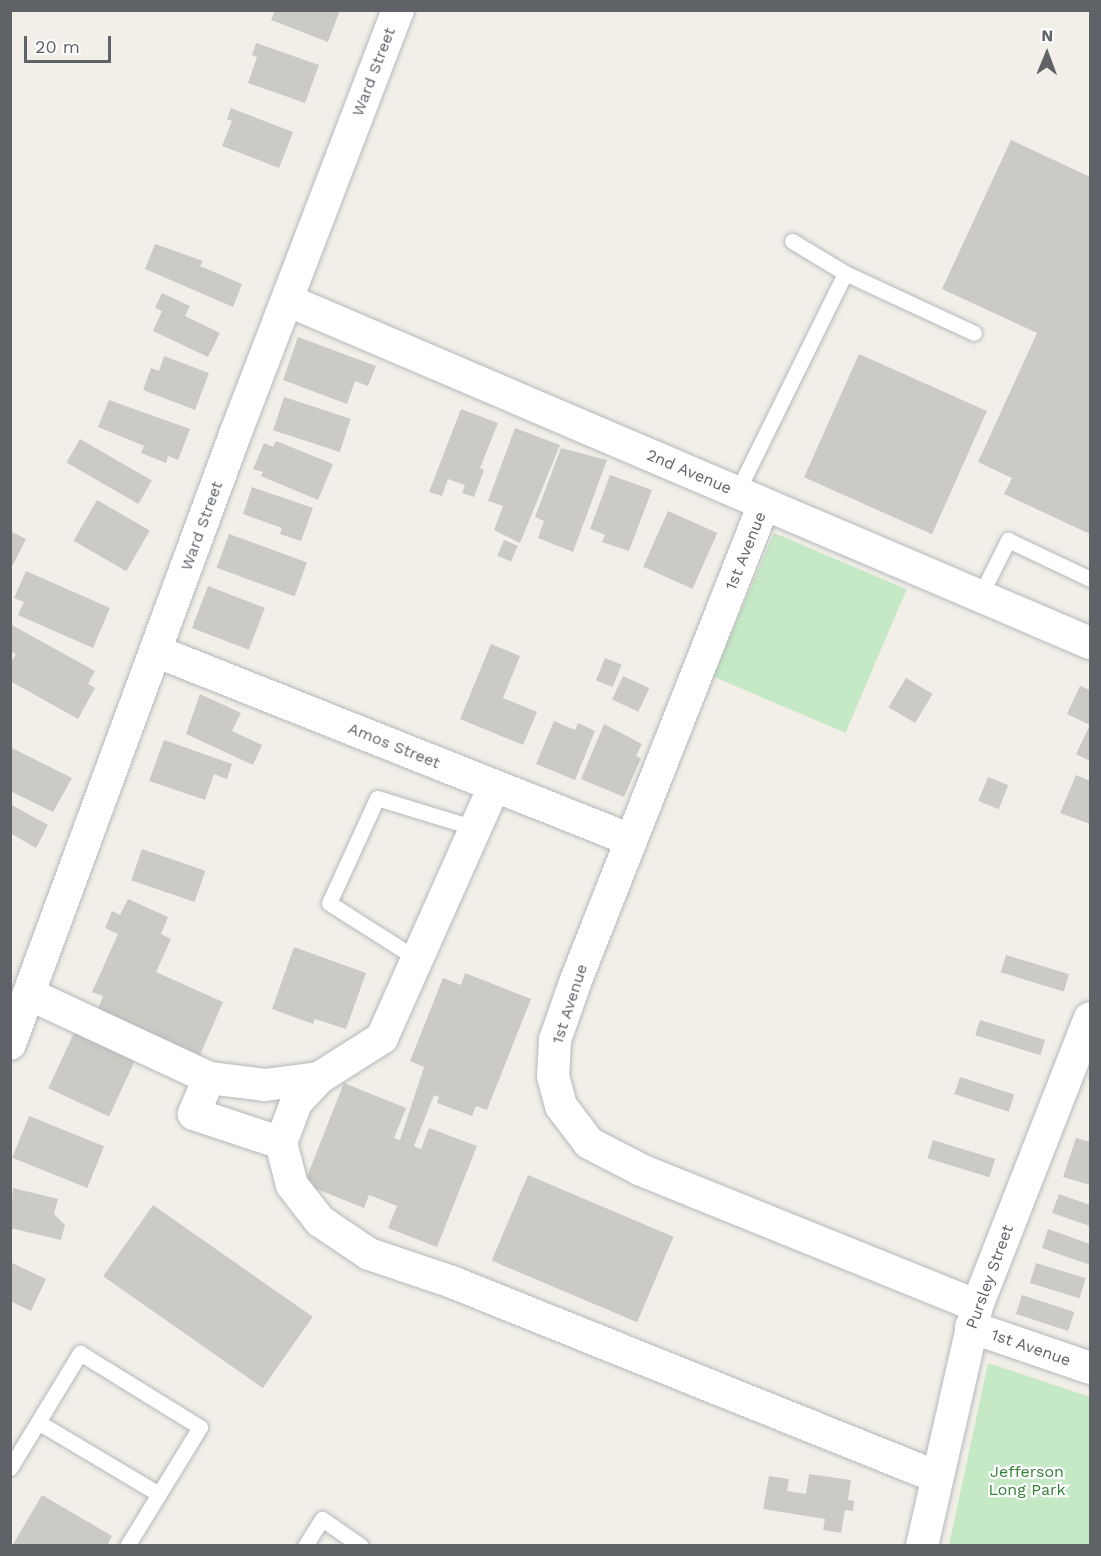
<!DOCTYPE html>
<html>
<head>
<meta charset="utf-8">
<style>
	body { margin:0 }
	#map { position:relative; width:1101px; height:1556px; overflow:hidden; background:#f1efe8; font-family:"Work Sans",sans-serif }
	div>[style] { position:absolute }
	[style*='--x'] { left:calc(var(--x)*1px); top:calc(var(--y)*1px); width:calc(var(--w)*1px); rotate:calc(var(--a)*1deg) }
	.green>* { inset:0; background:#c5e8c5; transform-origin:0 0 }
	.building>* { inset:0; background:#cccac5; transform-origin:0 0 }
	.roads { filter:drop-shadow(0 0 2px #b5b8bc) drop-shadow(0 0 2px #b5b8bc) }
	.service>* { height:15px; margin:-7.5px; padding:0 7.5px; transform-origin:7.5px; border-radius:7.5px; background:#fff }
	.minor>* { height:32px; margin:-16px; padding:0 16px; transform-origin:16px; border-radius:16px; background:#fff }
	span { translate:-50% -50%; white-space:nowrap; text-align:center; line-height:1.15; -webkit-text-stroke:4.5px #fff; paint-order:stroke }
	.street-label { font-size:16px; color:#5f6368 }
	.park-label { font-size:16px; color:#348238 }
	.frame { position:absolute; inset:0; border:12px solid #5f6368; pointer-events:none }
	.north { position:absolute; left:1017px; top:24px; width:60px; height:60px; -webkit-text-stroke:4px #fff; paint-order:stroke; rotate:1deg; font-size:16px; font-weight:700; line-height:24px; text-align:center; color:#5f6368 }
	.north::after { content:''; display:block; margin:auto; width:21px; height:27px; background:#5f6368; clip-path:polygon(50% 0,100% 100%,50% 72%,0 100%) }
	.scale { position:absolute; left:24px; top:36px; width:87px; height:27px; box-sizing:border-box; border:3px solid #5f6368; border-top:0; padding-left:8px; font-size:18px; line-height:21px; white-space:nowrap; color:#5f6368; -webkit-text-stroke:4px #fff; paint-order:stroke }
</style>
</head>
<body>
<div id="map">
	<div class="green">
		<i style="left:774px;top:533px;width:144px;height:156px;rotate:23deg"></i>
		<i style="clip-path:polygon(988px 1363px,1090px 1397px,1090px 1545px,949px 1545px)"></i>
	</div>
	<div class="building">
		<i style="clip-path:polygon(275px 10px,340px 10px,328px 42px,271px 20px)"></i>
		<i style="clip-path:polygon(256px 43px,319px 65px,305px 103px,248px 83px,257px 57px,252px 55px)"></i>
		<i style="clip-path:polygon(231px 108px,293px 132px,279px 168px,222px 146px,232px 121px,227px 119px)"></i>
		<i style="clip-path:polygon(1011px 140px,1090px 177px,1090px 534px,1004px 494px,1012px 478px,978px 462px,1037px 333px,942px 289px)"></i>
		<i style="clip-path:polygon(155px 244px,203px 261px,200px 266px,242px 284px,233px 307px,145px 269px)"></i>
		<i style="clip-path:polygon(162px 293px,190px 306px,185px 316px,220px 333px,208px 357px,153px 331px,162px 311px,155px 308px)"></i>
		<i style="clip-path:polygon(298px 337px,376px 366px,368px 386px,355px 381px,347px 404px,283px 380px)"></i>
		<i style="left:859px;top:354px;width:140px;height:135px;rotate:24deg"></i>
		<i style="clip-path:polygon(164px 356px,209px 373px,195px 410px,143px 390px,151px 368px,159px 371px)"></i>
		<i style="left:284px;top:397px;width:70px;height:35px;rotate:18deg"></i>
		<i style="clip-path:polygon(109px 400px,190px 429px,178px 460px,168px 456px,166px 463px,141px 453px,144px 446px,98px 427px)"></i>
		<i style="clip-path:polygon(461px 409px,498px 423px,480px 468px,484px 470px,474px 497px,462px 493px,465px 485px,448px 479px,442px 496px,429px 492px)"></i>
		<i style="clip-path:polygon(515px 428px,560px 445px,520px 543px,494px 530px,503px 506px,488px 501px)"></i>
		<i style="left:80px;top:439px;width:83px;height:27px;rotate:30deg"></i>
		<i style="clip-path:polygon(276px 441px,333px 464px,318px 500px,261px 476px,263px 472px,253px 469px,264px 443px,273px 447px)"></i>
		<i style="clip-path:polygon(561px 448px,607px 460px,573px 552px,538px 538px,544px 521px,535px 517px)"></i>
		<i style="clip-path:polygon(610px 475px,652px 490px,629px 551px,602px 542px,605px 535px,590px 529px)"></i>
		<i style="clip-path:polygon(252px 487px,313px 508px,301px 541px,280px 534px,282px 528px,243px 514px)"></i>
		<i style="left:97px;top:500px;width:61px;height:47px;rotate:30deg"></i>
		<i style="left:668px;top:511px;width:54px;height:61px;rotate:24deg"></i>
		<i style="clip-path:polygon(10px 531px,26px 539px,13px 565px,10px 564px)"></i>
		<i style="left:229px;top:534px;width:83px;height:36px;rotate:20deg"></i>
		<i style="left:504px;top:540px;width:15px;height:17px;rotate:23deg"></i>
		<i style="clip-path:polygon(26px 571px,110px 608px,93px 648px,18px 615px,24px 602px,14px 598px)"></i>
		<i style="left:208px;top:586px;width:61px;height:45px;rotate:21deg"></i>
		<i style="clip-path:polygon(10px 624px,95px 671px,88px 684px,95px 688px,78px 719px,10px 681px,10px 664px,16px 654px,10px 651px)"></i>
		<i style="clip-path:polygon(491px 644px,520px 656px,503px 698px,537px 712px,523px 745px,460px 719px)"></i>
		<i style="left:605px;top:658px;width:18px;height:24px;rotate:22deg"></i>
		<i style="left:623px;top:676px;width:29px;height:26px;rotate:25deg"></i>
		<i style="left:906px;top:678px;width:31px;height:34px;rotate:31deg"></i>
		<i style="clip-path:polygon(1080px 686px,1090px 690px,1090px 761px,1076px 754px,1090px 725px,1067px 714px)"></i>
		<i style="clip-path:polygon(200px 694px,241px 713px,232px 731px,262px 745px,253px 765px,186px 734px)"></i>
		<i style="clip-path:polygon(554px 721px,575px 730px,578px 723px,595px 731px,575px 780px,536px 764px)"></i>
		<i style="clip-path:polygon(604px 724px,642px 744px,636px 756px,641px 758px,624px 797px,581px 779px)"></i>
		<i style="clip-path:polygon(164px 740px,232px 764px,227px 779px,214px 774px,205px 800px,149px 781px)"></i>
		<i style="clip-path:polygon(10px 747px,72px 778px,53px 812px,10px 791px)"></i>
		<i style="clip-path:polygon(1076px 775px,1090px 781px,1090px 824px,1060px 813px)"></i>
		<i style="left:988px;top:777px;width:22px;height:26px;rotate:22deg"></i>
		<i style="clip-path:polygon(10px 804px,48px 825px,36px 848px,10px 833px)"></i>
		<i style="left:142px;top:849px;width:67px;height:33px;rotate:19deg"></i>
		<i style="clip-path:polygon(128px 899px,168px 917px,161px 934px,171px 939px,156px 972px,223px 1002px,200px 1055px,98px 1009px,103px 996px,92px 992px,118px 934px,105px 928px,112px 911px,120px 915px)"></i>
		<i style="clip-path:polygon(294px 947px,366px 973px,346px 1029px,315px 1019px,313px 1024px,272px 1009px)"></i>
		<i style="left:1006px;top:955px;width:66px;height:18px;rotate:17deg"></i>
		<i style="clip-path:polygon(465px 973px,531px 999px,487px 1110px,476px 1106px,472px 1116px,437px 1103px,439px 1097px,434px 1095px,414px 1146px,421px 1149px,429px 1128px,477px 1146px,437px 1247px,388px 1228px,397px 1206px,369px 1195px,364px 1208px,304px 1184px,344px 1083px,406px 1108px,394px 1138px,400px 1140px,424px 1067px,410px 1061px,443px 978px,461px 985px)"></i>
		<i style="left:980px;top:1020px;width:68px;height:16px;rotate:17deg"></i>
		<i style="left:74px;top:1033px;width:67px;height:61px;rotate:25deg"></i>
		<i style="left:960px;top:1077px;width:57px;height:18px;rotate:18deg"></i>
		<i style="left:29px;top:1116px;width:81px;height:45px;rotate:22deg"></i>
		<i style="clip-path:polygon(1076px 1138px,1090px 1142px,1090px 1185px,1063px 1177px)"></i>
		<i style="left:933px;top:1140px;width:65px;height:19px;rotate:17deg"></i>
		<i style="left:528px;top:1175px;width:158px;height:93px;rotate:23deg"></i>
		<i style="clip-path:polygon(13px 1188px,58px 1199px,54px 1214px,65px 1225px,61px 1240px,10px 1228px)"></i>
		<i style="clip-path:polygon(1059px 1194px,1090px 1205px,1090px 1226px,1052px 1213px)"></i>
		<i style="left:153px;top:1205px;width:195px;height:87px;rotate:35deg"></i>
		<i style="clip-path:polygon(1048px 1229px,1090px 1244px,1090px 1265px,1042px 1248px)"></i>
		<i style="clip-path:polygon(10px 1262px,46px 1279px,31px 1311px,10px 1301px)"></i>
		<i style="left:1036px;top:1263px;width:52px;height:21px;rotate:17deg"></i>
		<i style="left:1022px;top:1295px;width:55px;height:20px;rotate:18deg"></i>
		<i style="clip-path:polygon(809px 1474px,851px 1480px,848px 1500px,854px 1501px,853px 1511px,845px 1510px,841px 1533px,823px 1530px,825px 1519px,763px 1509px,769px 1476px,789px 1479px,787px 1491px,806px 1494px)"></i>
		<i style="clip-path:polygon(42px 1495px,112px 1536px,107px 1546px,12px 1546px)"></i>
	</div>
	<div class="roads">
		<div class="service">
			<i style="--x:792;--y:241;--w:62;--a:31.1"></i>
			<i style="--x:737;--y:492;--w:244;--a:-63.7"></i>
			<i style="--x:845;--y:273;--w:142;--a:24.9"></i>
			<i style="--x:980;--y:596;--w:63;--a:-63.4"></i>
			<i style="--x:1008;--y:540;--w:91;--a:25.4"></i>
			<i style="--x:417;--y:959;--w:104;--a:-147.5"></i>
			<i style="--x:329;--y:903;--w:115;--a:-65.4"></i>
			<i style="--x:377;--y:798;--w:102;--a:17"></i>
			<i style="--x:38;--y:1422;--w:141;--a:30.8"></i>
			<i style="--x:10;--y:1468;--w:135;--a:-58.7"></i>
			<i style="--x:80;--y:1353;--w:141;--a:31.7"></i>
			<i style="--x:200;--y:1427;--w:140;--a:121.5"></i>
			<i style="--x:305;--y:1546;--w:32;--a:-58"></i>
			<i style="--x:322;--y:1519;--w:47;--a:34.7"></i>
		</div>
		<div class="minor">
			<i style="--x:287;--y:300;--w:873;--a:23.13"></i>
			<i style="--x:764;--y:504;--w:512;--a:111.55"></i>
			<i style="--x:576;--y:980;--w:64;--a:109.3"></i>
			<i style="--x:555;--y:1040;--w:36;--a:93"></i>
			<i style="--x:553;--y:1076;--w:31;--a:75"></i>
			<i style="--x:561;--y:1106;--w:46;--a:52.9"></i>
			<i style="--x:589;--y:1143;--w:59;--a:27.4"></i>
			<i style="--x:641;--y:1170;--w:362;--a:22"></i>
			<i style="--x:158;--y:652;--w:509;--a:21.68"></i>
			<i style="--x:29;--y:994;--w:199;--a:25"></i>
			<i style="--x:209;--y:1078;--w:56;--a:7.1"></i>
			<i style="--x:265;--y:1085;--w:54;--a:-7.4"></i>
			<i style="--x:319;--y:1078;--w:75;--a:-32.4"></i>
			<i style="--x:382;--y:1038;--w:276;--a:-66"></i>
			<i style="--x:10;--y:1044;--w:652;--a:-69.73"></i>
			<i style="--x:236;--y:432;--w:452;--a:-69"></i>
			<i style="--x:209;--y:1078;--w:39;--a:113"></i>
			<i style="--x:194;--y:1114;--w:92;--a:18.4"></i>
			<i style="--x:319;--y:1078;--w:34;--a:133"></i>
			<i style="--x:296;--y:1103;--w:43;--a:110.6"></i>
			<i style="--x:281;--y:1143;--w:43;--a:75.3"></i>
			<i style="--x:292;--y:1185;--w:46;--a:52.1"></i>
			<i style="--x:320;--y:1221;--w:59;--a:34"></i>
			<i style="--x:369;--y:1254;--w:88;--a:18.6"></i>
			<i style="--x:452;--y:1282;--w:523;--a:21.9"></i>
			<i style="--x:971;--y:1327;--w:126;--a:19"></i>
			<i style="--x:922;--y:1546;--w:246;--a:-77.1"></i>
			<i style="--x:977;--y:1306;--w:309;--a:-68.6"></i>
		</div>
	</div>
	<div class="street-label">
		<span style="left:374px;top:72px;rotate:-69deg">Ward Street</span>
		<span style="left:689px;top:472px;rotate:23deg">2nd Avenue</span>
		<span style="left:202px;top:526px;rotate:-70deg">Ward Street</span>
		<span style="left:746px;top:551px;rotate:-68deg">1st Avenue</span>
		<span style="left:394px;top:746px;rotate:22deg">Amos Street</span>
		<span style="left:570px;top:1004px;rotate:-72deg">1st Avenue</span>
		<span style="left:990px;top:1277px;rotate:-70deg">Pursley Street</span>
		<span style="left:1031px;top:1348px;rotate:19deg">1st Avenue</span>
	</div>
	<div class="park-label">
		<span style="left:1027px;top:1481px">Jefferson<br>Long Park</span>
	</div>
	<div class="frame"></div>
	<div class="north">N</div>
	<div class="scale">20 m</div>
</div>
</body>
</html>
